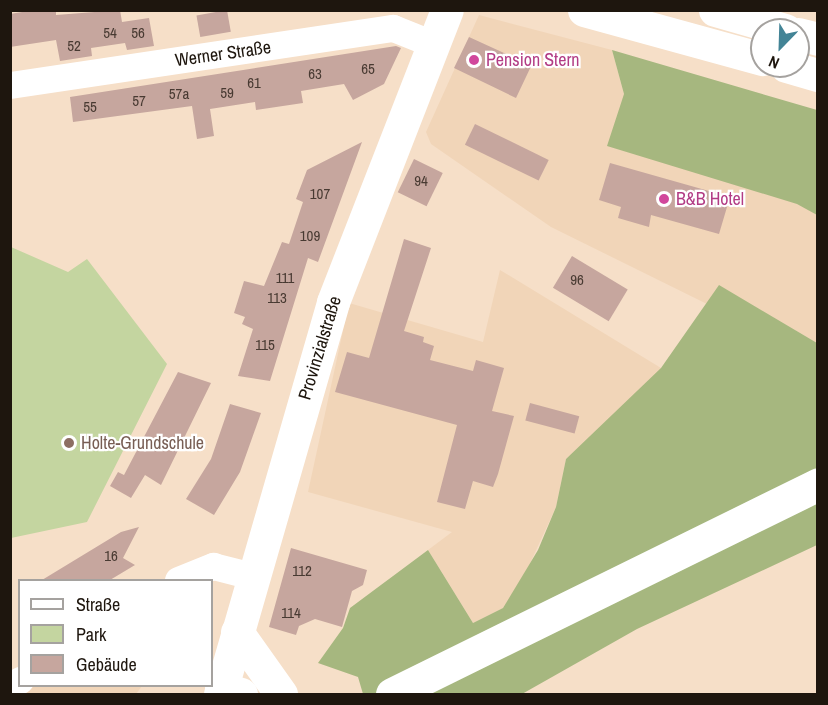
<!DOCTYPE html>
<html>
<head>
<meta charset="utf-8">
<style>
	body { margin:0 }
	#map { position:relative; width:828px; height:705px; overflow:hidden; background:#f6dfc8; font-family:"Archivo Narrow",sans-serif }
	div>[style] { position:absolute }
	.built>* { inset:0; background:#f1d5b8 }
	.green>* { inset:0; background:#c4d5a0 }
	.forest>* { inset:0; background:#a6b77f }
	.building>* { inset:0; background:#c6a69e; transform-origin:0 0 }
	.minor>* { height:27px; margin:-13.5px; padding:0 13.5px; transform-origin:13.5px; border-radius:13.5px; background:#fff }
	.major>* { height:33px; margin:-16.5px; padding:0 16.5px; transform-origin:16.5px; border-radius:16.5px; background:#fff }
	.highway>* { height:33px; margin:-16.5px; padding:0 16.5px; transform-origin:16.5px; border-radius:16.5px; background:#fff }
	.dots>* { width:16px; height:16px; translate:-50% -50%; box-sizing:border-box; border:3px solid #fff; border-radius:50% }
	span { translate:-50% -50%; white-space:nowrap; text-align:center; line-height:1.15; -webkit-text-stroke:4.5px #fff; paint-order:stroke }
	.number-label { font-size:15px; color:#483a32 }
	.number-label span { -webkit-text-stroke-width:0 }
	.street-label { font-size:18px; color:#1e160e }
	.hotel-label { font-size:18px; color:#b23c85 }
	.left { translate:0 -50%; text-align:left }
	.education-label { font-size:18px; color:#785e54 }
	.frame { position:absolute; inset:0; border:12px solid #1e160e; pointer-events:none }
	.legend { position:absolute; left:18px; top:579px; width:195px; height:108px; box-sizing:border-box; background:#fff; border:2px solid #a5a29f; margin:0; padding:8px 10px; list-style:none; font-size:18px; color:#1e160e }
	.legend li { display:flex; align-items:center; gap:12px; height:30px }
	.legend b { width:30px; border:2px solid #a5a29f }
	.north { position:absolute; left:750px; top:18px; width:60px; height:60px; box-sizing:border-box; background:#fff; border:2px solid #a5a29f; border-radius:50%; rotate:203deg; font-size:16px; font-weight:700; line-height:24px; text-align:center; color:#1e160e }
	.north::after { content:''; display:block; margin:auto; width:21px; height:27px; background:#438496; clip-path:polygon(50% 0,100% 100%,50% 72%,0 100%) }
</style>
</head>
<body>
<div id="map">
	<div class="built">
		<i style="clip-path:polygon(479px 15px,612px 50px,624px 94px,817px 215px,817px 343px,719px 286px,707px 304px,551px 227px,431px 144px,426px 132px)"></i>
		<i style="clip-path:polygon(500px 270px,661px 368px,685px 395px,591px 438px,566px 459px,556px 507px,521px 583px,503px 608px,473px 623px,428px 550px,452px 532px,308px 492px,349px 303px,483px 342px)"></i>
		<i style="clip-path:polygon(35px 686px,142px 686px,136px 694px,21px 694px)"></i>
	</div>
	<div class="green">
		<i style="clip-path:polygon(11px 247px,68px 272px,87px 259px,167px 364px,87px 522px,11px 538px)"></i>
	</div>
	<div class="forest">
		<i style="clip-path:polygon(612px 50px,817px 110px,817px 215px,797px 204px,607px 146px,624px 94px)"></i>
		<i style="clip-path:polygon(719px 285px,817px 343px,817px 545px,637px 629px,522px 694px,363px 694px,358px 677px,318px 663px,343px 628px,350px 608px,428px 550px,473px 623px,503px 608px,538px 550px,556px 507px,566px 459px,661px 368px)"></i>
	</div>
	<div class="building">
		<i style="clip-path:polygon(34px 10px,56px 10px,56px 15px,120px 10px,122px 22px,149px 18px,154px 46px,127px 50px,125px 43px,91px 48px,92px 56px,60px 61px,56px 40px,10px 47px,10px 14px)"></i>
		<i style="left:227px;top:10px;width:22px;height:31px;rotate:80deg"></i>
		<i style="clip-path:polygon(469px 37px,517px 59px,520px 53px,534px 60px,516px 98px,454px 68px)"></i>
		<i style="clip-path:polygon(396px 46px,401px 48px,384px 84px,353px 100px,344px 84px,301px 91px,303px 103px,256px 110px,255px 102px,210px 109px,214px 136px,197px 139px,192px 106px,73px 122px,70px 97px)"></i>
		<i style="left:475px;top:124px;width:82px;height:23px;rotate:26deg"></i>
		<i style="clip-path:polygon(362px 142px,318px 262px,308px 258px,270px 381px,238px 376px,253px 329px,242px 324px,245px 317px,234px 313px,244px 281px,264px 286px,282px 242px,289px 244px,303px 202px,296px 199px,307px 170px)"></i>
		<i style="left:414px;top:159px;width:32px;height:37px;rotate:26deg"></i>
		<i style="clip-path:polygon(610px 163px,730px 197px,719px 234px,651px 215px,649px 227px,618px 218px,621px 207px,599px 200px)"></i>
		<i style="clip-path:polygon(404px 239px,431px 248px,404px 331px,424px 337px,423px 342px,434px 346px,430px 360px,473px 371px,476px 360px,504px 368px,492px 411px,514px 416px,498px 474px,493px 487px,473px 481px,465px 509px,437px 502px,457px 425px,335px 392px,347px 352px,369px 358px)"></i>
		<i style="left:572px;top:256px;width:65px;height:37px;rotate:31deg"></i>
		<i style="clip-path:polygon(178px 372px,211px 383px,161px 485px,145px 475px,131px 498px,110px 486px,118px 472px,124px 475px)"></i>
		<i style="left:530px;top:403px;width:51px;height:18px;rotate:15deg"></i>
		<i style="clip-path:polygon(230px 404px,261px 413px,240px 472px,214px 515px,186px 499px,211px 459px)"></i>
		<i style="clip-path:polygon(139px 527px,123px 558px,135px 565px,110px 580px,42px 580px,121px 532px)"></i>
		<i style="clip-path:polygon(291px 548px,367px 570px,363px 585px,352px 591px,342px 627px,315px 619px,299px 626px,296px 635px,269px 627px)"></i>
	</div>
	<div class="minor">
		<i style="left:10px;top:85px;width:387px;rotate:-8.5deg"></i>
		<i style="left:393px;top:28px;width:43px;rotate:21.8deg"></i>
		<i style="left:178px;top:580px;width:38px;rotate:-22deg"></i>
		<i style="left:213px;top:566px;width:40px;rotate:14.4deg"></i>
		<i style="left:10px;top:686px;width:12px;rotate:-31deg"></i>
	</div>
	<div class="major">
		<i style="left:220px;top:694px;width:408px;rotate:-73.9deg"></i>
		<i style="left:333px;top:302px;width:313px;rotate:-68.7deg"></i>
	</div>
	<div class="highway">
		<i style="left:584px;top:10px;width:185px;rotate:15.4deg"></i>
		<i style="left:715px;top:10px;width:73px;rotate:15.9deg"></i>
		<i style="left:798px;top:34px;width:21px;rotate:14deg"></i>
		<i style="left:786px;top:66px;width:33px;rotate:16deg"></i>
		<i style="left:237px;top:632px;width:76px;rotate:54.6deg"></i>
		<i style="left:221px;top:688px;width:21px;rotate:17deg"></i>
		<i style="left:392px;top:694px;width:475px;rotate:-26.2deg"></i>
	</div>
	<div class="dots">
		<i style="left:474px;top:60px;background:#d1479c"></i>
		<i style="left:664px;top:199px;background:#d1479c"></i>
		<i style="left:69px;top:443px;background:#8d6e63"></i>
	</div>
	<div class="number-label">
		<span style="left:110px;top:33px">54</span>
		<span style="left:138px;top:33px">56</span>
		<span style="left:74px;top:46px">52</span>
		<span style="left:368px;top:69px">65</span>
		<span style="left:315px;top:74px">63</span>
		<span style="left:254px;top:83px">61</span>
		<span style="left:227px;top:93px">59</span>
		<span style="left:179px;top:94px">57a</span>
		<span style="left:139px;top:101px">57</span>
		<span style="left:90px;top:107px">55</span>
		<span style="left:421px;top:181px">94</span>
		<span style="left:320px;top:194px">107</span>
		<span style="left:310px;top:236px">109</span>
		<span style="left:285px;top:278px">111</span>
		<span style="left:577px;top:280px">96</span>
		<span style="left:277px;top:298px">113</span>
		<span style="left:265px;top:345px">115</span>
		<span style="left:111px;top:556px">16</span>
		<span style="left:302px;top:571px">112</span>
		<span style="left:291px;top:613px">114</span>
	</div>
	<div class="street-label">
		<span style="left:223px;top:54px;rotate:-8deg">Werner Straße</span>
		<span style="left:320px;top:348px;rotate:-73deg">Provinzialstraße</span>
	</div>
	<div class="hotel-label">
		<span class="left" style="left:486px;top:60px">Pension Stern</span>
		<span class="left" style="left:676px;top:199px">B&amp;B Hotel</span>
	</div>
	<div class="education-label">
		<span class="left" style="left:81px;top:443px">Holte-Grundschule</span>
	</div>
	<div class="frame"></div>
	<ul class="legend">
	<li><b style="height:8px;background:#fff"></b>Straße</li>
	<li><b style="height:16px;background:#c4d5a0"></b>Park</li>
	<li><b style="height:16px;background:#c6a69e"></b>Gebäude</li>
	</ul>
	<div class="north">N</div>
</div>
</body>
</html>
